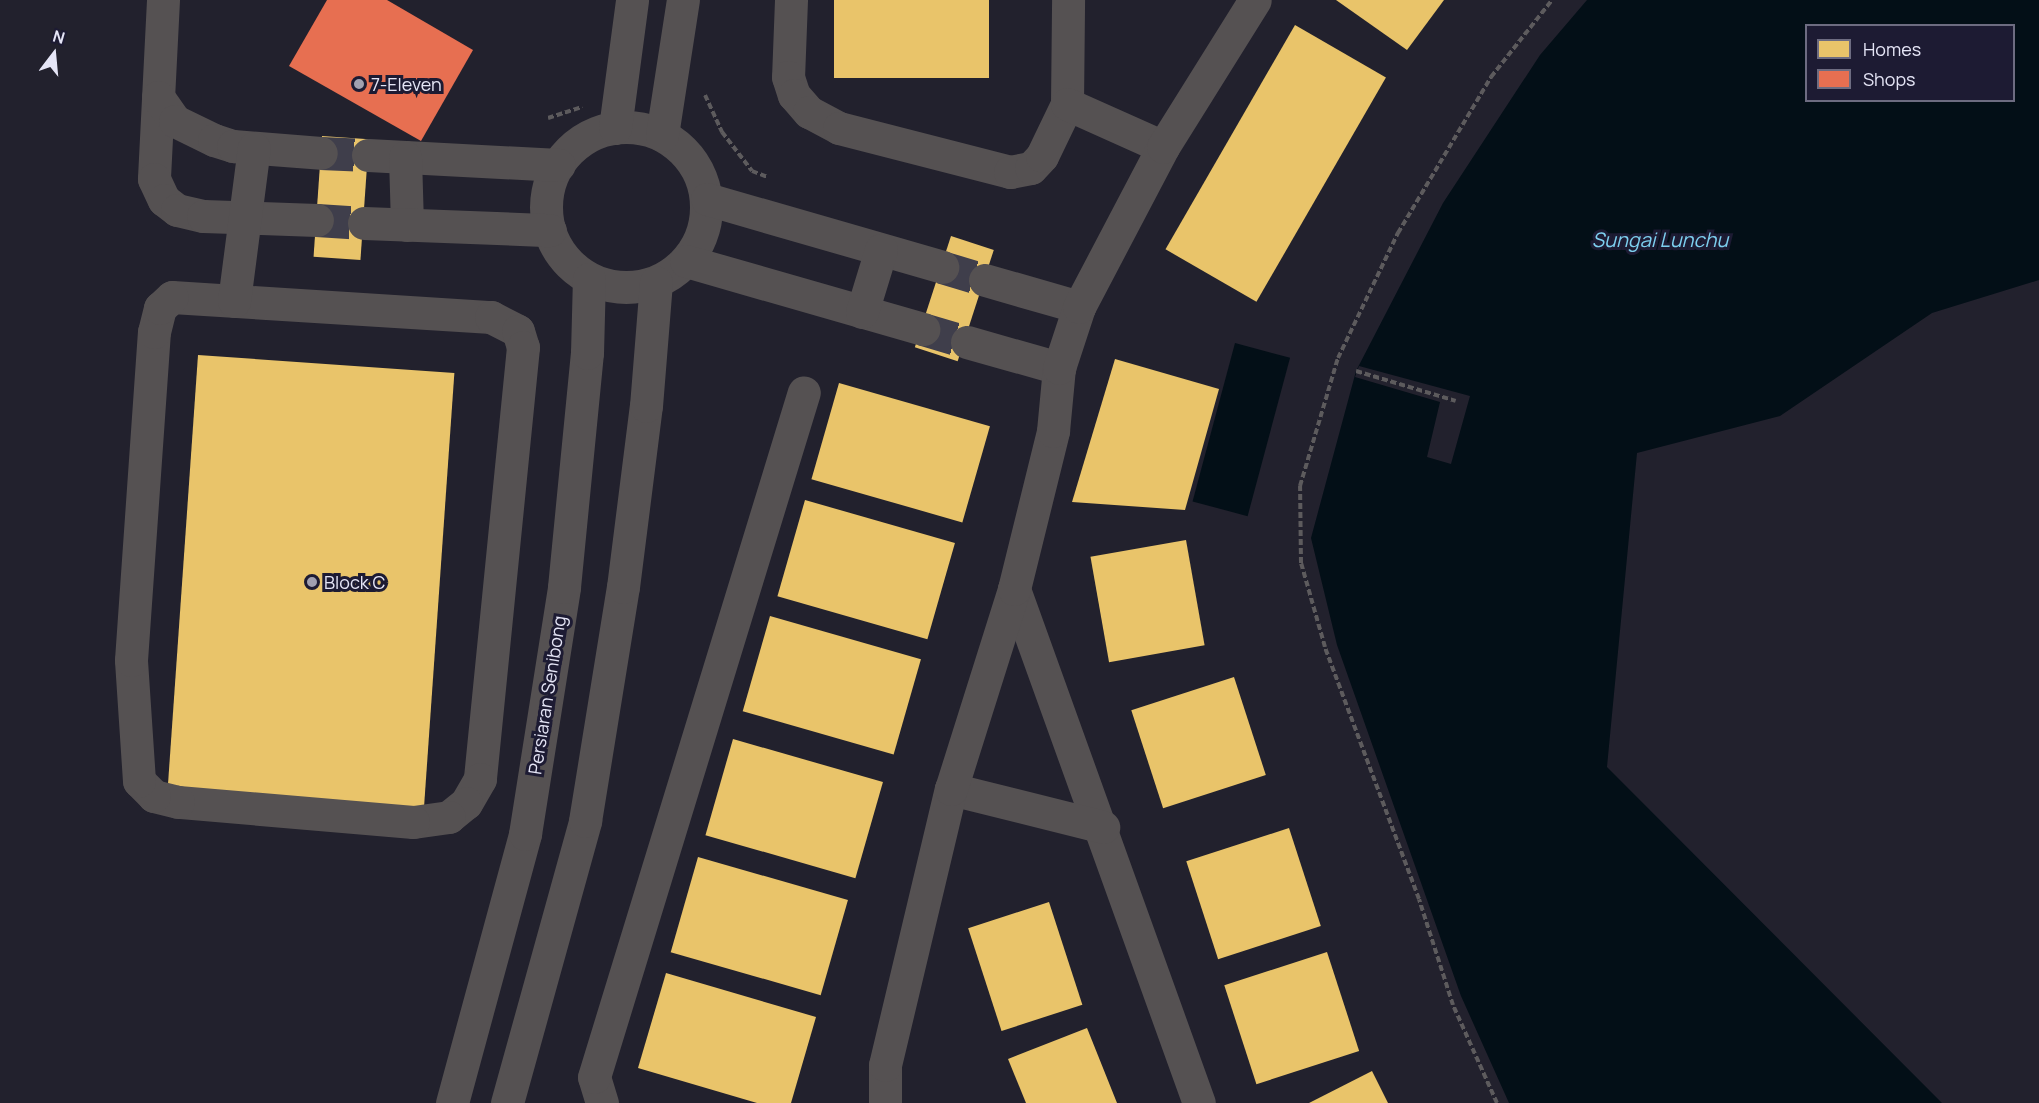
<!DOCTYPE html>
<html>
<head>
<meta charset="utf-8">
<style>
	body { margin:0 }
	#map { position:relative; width:2039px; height:1103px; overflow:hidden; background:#22212d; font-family:Manrope,sans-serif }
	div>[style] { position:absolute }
	.water>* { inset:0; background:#030f17; transform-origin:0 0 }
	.pier>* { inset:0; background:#22212d }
	.homes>* { inset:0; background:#e9c46a; transform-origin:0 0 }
	.shops>* { inset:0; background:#e76f51 }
	.street-tunnel>* { height:33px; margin-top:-16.5px; transform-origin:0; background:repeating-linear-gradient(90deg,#3f3e4b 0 33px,transparent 0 49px) }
	.path>* { height:4px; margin-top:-2px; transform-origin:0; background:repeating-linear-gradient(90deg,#5d5b5d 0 6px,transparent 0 9px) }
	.street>* { height:33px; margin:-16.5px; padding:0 16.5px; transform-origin:16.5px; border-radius:16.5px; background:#555152 }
	.street>.ring { margin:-16.5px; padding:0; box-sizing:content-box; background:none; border:33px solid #555152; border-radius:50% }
	.dots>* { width:16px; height:16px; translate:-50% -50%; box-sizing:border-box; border:3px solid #1d1b33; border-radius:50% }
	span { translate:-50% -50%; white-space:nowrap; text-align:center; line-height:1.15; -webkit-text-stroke:6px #1d1b33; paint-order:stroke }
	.poi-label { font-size:18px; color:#e5e5f6 }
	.left { translate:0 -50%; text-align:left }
	.street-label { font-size:18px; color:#e5e5f6 }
	.water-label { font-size:20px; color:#7dcfef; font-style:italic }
	.legend { position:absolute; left:1805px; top:24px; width:210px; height:78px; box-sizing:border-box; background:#1d1b33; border:2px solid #6d6c81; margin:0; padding:8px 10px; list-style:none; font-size:18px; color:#e5e5f6 }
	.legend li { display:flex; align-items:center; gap:12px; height:30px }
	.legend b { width:30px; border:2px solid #6d6c81 }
	.north { position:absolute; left:24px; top:24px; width:60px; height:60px; -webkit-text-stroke:4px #1d1b33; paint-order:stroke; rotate:16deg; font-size:16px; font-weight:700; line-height:24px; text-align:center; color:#e5e5f6 }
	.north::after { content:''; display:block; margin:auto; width:21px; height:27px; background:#e5e5f6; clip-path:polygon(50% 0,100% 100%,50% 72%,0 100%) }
</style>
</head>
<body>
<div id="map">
	<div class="water">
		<i style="clip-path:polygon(evenodd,1587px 0,2039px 0,2039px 280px,1932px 313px,1780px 416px,1637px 453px,1607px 767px,1942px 1103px,1509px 1103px,1461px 996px,1337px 645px,1311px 538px,1356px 371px,1443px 203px,1540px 55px,1587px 0,1806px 26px,2014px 26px,2014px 100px,1806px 100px,1806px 26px)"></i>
		<i style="left:1235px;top:343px;width:57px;height:164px;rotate:15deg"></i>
	</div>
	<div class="pier">
		<i style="clip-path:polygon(1359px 366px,1470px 396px,1451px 464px,1427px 457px,1440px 402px,1355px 377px)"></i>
	</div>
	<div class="homes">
		<i style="left:834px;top:0;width:155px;height:78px"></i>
		<i style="clip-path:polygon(1336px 0,1444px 0,1407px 50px)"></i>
		<i style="left:1295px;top:25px;width:105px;height:259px;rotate:30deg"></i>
		<i style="left:322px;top:136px;width:47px;height:121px;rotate:4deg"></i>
		<i style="left:951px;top:236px;width:45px;height:117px;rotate:18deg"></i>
		<i style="left:198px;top:355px;width:257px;height:438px;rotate:4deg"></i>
		<i style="clip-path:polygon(1115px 359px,1219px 389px,1185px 510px,1072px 502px)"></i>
		<i style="left:839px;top:383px;width:157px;height:100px;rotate:16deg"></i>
		<i style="left:805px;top:500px;width:156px;height:100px;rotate:16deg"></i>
		<i style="left:1186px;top:540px;width:107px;height:97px;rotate:80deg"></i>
		<i style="left:770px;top:616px;width:157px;height:99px;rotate:16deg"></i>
		<i style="left:1234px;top:677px;width:103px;height:108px;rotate:72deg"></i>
		<i style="left:733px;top:739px;width:156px;height:100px;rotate:16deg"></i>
		<i style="left:1289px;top:828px;width:103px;height:108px;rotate:72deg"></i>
		<i style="left:698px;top:857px;width:156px;height:99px;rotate:16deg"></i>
		<i style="left:1049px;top:902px;width:108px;height:85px;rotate:72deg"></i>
		<i style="left:1327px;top:952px;width:104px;height:108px;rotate:72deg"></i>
		<i style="clip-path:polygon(666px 973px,816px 1017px,791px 1103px,757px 1103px,638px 1068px)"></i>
		<i style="clip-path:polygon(1087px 1028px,1117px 1103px,1026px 1103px,1008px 1059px)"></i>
		<i style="clip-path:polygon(1372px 1071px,1388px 1103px,1309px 1103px)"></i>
	</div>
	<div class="shops">
		<i style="clip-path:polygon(327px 0,387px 0,473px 50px,421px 141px,289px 66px)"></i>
	</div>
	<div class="street-tunnel">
		<i style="left:321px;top:153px;width:47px;rotate:2.4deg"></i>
		<i style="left:317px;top:220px;width:47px;rotate:3.7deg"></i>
		<i style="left:942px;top:267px;width:45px;rotate:16.8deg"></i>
		<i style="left:923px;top:329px;width:46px;rotate:16.5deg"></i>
	</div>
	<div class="path">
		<i style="left:705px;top:95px;width:41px;rotate:65.3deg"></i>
		<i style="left:722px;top:132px;width:49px;rotate:52.4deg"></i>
		<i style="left:752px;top:171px;width:17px;rotate:21deg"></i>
		<i style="left:548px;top:118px;width:36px;rotate:-18deg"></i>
		<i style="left:1356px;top:371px;width:104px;rotate:16.7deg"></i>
		<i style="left:1497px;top:1103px;width:107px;rotate:-114.2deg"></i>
		<i style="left:1453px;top:1005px;width:111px;rotate:-107.8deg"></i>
		<i style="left:1419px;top:899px;width:269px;rotate:-110.5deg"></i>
		<i style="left:1325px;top:647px;width:87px;rotate:-105.9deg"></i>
		<i style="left:1301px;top:563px;width:77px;rotate:-90.7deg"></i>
		<i style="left:1300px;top:486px;width:134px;rotate:-73.5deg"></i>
		<i style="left:1338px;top:358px;width:139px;rotate:-64.4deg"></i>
		<i style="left:1398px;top:233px;width:182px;rotate:-59.2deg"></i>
		<i style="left:1491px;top:77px;width:98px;rotate:-51.6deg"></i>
	</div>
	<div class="street">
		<i style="left:163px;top:0;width:179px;rotate:92.9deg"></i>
		<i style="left:154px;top:179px;width:23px;rotate:65deg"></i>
		<i style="left:164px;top:200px;width:16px;rotate:38deg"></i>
		<i style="left:177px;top:210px;width:27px;rotate:13deg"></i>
		<i style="left:203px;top:216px;width:114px;rotate:2deg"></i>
		<i style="left:791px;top:0;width:77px;rotate:92.2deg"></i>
		<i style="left:788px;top:77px;width:19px;rotate:72deg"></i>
		<i style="left:794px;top:95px;width:23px;rotate:49deg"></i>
		<i style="left:809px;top:112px;width:34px;rotate:28deg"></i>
		<i style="left:839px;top:128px;width:177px;rotate:14.4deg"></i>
		<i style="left:1010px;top:172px;width:21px;rotate:-11deg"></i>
		<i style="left:1031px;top:168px;width:16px;rotate:-47deg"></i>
		<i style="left:1042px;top:156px;width:58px;rotate:-64.3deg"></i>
		<i style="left:1067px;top:104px;width:104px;rotate:-89.4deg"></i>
		<i style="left:158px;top:97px;width:29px;rotate:55deg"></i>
		<i style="left:175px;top:121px;width:43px;rotate:26deg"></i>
		<i style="left:214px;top:140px;width:20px;rotate:18deg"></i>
		<i style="left:233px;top:146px;width:88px;rotate:4.5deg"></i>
		<i style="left:1067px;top:104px;width:105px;rotate:24.1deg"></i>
		<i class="ring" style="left:546px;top:127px;width:127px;height:127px"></i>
		<i style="left:615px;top:128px;width:129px;rotate:-82.4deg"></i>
		<i style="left:662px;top:135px;width:137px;rotate:-81.2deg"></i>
		<i style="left:368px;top:155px;width:191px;rotate:3deg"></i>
		<i style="left:405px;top:157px;width:68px;rotate:88.3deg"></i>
		<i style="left:707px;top:199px;width:245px;rotate:16.1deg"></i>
		<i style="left:364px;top:223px;width:186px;rotate:2.2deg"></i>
		<i style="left:686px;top:261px;width:247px;rotate:16deg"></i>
		<i style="left:985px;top:280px;width:98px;rotate:16deg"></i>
		<i style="left:172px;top:297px;width:320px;rotate:3.6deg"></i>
		<i style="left:491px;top:317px;width:30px;rotate:27deg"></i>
		<i style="left:518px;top:331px;width:17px;rotate:73deg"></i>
		<i style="left:523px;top:347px;width:434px;rotate:95.7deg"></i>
		<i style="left:480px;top:779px;width:28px;rotate:120deg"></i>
		<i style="left:466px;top:803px;width:22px;rotate:141deg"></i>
		<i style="left:449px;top:817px;width:36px;rotate:172deg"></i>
		<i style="left:413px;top:822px;width:236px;rotate:-175.1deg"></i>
		<i style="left:178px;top:802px;width:25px;rotate:-166deg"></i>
		<i style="left:154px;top:796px;width:21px;rotate:-135deg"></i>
		<i style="left:139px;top:781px;width:121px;rotate:-93.8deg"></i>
		<i style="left:131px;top:660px;width:329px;rotate:-86deg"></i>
		<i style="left:154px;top:332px;width:25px;rotate:-76deg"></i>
		<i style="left:160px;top:308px;width:16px;rotate:-43deg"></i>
		<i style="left:234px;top:301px;width:154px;rotate:-82.6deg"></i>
		<i style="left:862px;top:312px;width:65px;rotate:-73deg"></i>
		<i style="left:967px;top:342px;width:96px;rotate:15.8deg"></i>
		<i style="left:1014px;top:589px;width:546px;rotate:70.21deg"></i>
		<i style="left:951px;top:789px;width:157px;rotate:14deg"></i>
		<i style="left:452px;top:1103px;width:279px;rotate:-74.8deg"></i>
		<i style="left:525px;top:834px;width:250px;rotate:-81deg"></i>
		<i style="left:564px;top:587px;width:235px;rotate:-84.4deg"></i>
		<i style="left:587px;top:353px;width:74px;rotate:-88.5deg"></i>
		<i style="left:507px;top:1103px;width:293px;rotate:-74.5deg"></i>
		<i style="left:585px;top:821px;width:237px;rotate:-80.8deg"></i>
		<i style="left:623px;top:587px;width:182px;rotate:-82.8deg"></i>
		<i style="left:646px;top:406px;width:124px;rotate:-85.4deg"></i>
		<i style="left:602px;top:1103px;width:27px;rotate:-107deg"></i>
		<i style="left:594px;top:1077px;width:716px;rotate:-72.96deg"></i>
		<i style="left:885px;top:1103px;width:38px;rotate:-90deg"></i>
		<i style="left:885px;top:1065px;width:284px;rotate:-76.6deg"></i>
		<i style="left:951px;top:789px;width:210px;rotate:-72.5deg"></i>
		<i style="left:1014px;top:589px;width:163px;rotate:-76.1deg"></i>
		<i style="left:1053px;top:431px;width:63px;rotate:-84.6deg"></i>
		<i style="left:1059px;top:368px;width:64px;rotate:-71.8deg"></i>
		<i style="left:1079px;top:307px;width:181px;rotate:-62.3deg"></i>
		<i style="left:1163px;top:147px;width:173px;rotate:-58deg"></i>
	</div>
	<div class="dots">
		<i style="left:359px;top:84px;background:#a1a0b0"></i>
		<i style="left:312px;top:582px;background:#a1a0b0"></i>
	</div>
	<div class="poi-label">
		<span class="left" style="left:371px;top:84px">7-Eleven</span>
		<span class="left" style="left:324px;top:582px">Block C</span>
	</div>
	<div class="street-label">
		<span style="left:547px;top:695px;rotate:-81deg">Persiaran Senibong</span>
	</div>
	<div class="water-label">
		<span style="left:1660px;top:239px">Sungai Lunchu</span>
	</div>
	<ul class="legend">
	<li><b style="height:16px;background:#e9c46a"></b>Homes</li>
	<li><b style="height:16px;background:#e76f51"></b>Shops</li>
	</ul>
	<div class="north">N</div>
</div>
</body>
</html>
